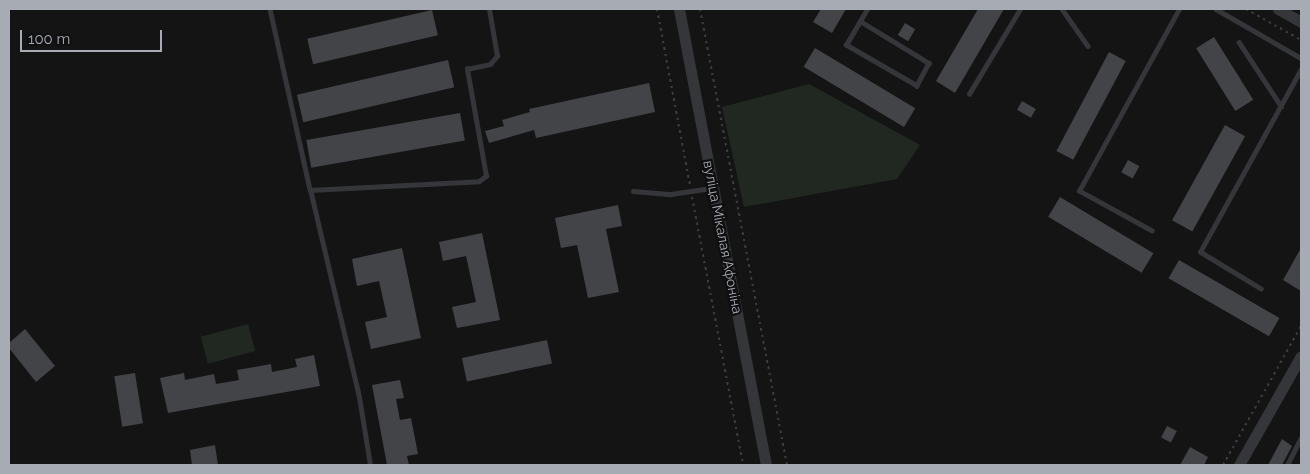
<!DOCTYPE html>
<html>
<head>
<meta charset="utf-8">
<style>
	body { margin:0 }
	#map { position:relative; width:1310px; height:474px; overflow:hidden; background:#141415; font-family:Raleway,sans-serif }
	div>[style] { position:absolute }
	.green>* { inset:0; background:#212821; transform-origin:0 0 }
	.building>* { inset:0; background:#434448; transform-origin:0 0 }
	.path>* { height:2px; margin-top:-1px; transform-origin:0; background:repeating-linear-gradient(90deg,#3c3d41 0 2.5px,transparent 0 6.5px) }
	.service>* { height:4.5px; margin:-2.25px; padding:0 2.25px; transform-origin:2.25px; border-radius:2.25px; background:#35363a }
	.tertiary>* { height:11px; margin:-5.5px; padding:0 5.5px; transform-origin:5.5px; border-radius:5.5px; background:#35363a }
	span { translate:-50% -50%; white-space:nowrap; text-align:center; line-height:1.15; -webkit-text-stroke:4.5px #0f0f10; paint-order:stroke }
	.street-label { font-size:14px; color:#a7abb4 }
	.frame { position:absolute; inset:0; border:10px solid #a7abb4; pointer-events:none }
	.scale { position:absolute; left:20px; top:30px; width:142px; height:22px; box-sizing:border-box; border:2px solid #a7abb4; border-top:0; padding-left:6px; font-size:15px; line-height:18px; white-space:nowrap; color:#a7abb4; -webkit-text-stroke:4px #0f0f10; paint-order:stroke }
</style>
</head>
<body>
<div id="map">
	<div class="green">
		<i style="clip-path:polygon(809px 84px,920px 145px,897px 179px,744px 207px,722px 107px)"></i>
		<i style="left:248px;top:324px;width:28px;height:49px;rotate:75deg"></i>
	</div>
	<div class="building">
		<i style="clip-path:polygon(821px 9px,846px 9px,832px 33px,813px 22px)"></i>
		<i style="clip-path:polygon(978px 9px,1004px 9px,955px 93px,936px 81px)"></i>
		<i style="left:432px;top:10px;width:26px;height:128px;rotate:77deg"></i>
		<i style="left:905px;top:23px;width:12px;height:14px;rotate:31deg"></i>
		<i style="left:1214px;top:37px;width:74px;height:21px;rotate:58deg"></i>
		<i style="left:815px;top:48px;width:117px;height:22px;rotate:31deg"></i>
		<i style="left:1109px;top:52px;width:19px;height:112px;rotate:28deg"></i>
		<i style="left:448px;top:60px;width:28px;height:155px;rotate:77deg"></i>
		<i style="clip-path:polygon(649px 83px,655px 112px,536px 138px,534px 130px,489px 143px,485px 131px,504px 126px,502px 120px,530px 112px,529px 109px)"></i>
		<i style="left:1022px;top:101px;width:16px;height:10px;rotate:30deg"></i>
		<i style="left:460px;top:113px;width:28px;height:156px;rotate:80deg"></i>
		<i style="left:1225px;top:125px;width:23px;height:109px;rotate:29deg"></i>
		<i style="left:1128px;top:160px;width:13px;height:14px;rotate:29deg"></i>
		<i style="left:1060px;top:197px;width:109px;height:23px;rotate:31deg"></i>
		<i style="clip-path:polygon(618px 205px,622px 226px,606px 229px,619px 292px,588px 298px,577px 245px,561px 248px,555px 218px)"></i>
		<i style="clip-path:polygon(482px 233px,500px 320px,457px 328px,452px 307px,476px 302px,466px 256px,443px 261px,439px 242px)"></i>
		<i style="clip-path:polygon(402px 248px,421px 338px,371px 349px,365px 322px,387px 317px,379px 281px,357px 286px,352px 259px)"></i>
		<i style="clip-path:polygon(1301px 248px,1301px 291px,1283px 280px)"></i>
		<i style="left:1179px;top:260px;width:116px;height:21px;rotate:30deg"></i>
		<i style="clip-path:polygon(25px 329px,55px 366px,36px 382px,9px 348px,9px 343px)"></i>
		<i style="left:547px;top:340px;width:24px;height:87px;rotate:78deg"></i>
		<i style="clip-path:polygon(314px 355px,320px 386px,168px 413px,160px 378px,184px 373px,185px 380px,214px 374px,216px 384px,239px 380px,237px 370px,271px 364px,272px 372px,297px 367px,295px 359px)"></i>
		<i style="left:135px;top:373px;width:51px;height:21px;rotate:81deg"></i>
		<i style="clip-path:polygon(400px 380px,404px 398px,396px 399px,400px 420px,411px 418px,418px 454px,407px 456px,409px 465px,387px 465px,372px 385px)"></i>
		<i style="left:1167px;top:426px;width:11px;height:13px;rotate:27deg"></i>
		<i style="clip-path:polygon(1282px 439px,1292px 446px,1282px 465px,1268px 465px)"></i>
		<i style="clip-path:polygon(215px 445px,218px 465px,192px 465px,190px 450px)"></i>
		<i style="clip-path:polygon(1190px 447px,1208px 457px,1204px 465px,1180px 465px)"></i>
	</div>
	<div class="path">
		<i style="left:657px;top:9px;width:179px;rotate:79.4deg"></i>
		<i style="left:700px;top:9px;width:464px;rotate:79.2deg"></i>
		<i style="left:1246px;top:9px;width:63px;rotate:29.4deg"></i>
		<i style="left:692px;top:197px;width:273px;rotate:79.2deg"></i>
		<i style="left:1223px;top:465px;width:159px;rotate:-60.7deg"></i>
	</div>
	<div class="service">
		<i style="left:270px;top:9px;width:185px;rotate:77.5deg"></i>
		<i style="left:1062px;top:9px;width:45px;rotate:54.9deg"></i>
		<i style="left:1216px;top:9px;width:98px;rotate:30deg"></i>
		<i style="left:860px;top:21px;width:81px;rotate:31.3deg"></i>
		<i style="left:929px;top:63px;width:26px;rotate:118deg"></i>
		<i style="left:917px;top:86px;width:82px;rotate:-150deg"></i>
		<i style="left:846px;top:45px;width:42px;rotate:-59.7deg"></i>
		<i style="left:1239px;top:42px;width:77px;rotate:56.7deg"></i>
		<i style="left:969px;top:94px;width:99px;rotate:-59deg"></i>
		<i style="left:633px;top:191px;width:38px;rotate:5deg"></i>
		<i style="left:671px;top:194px;width:40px;rotate:-8.5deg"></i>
		<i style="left:1152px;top:231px;width:83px;rotate:-151.3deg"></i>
		<i style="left:1079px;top:191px;width:208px;rotate:-61.2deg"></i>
		<i style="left:1261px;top:289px;width:71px;rotate:-148.8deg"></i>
		<i style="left:1200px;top:252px;width:209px;rotate:-61.1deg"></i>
		<i style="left:370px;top:465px;width:69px;rotate:-99.2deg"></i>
		<i style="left:359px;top:397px;width:213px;rotate:-103.3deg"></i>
		<i style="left:310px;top:190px;width:169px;rotate:-3deg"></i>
		<i style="left:479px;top:181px;width:9px;rotate:-36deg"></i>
		<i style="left:486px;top:176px;width:109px;rotate:-100.1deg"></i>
		<i style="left:467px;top:69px;width:24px;rotate:-12deg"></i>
		<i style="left:490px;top:64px;width:11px;rotate:-49deg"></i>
		<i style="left:497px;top:56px;width:48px;rotate:-99.7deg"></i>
		<i style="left:1287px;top:465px;width:30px;rotate:-63deg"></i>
	</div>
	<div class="tertiary">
		<i style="left:679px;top:9px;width:464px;rotate:79.2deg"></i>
		<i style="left:1278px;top:9px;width:26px;rotate:29deg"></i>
		<i style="left:1239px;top:465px;width:125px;rotate:-60.4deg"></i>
	</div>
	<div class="street-label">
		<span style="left:723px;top:237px;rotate:79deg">вуліца Мікалая Афоніна</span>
	</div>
	<div class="frame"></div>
	<div class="scale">100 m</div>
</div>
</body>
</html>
